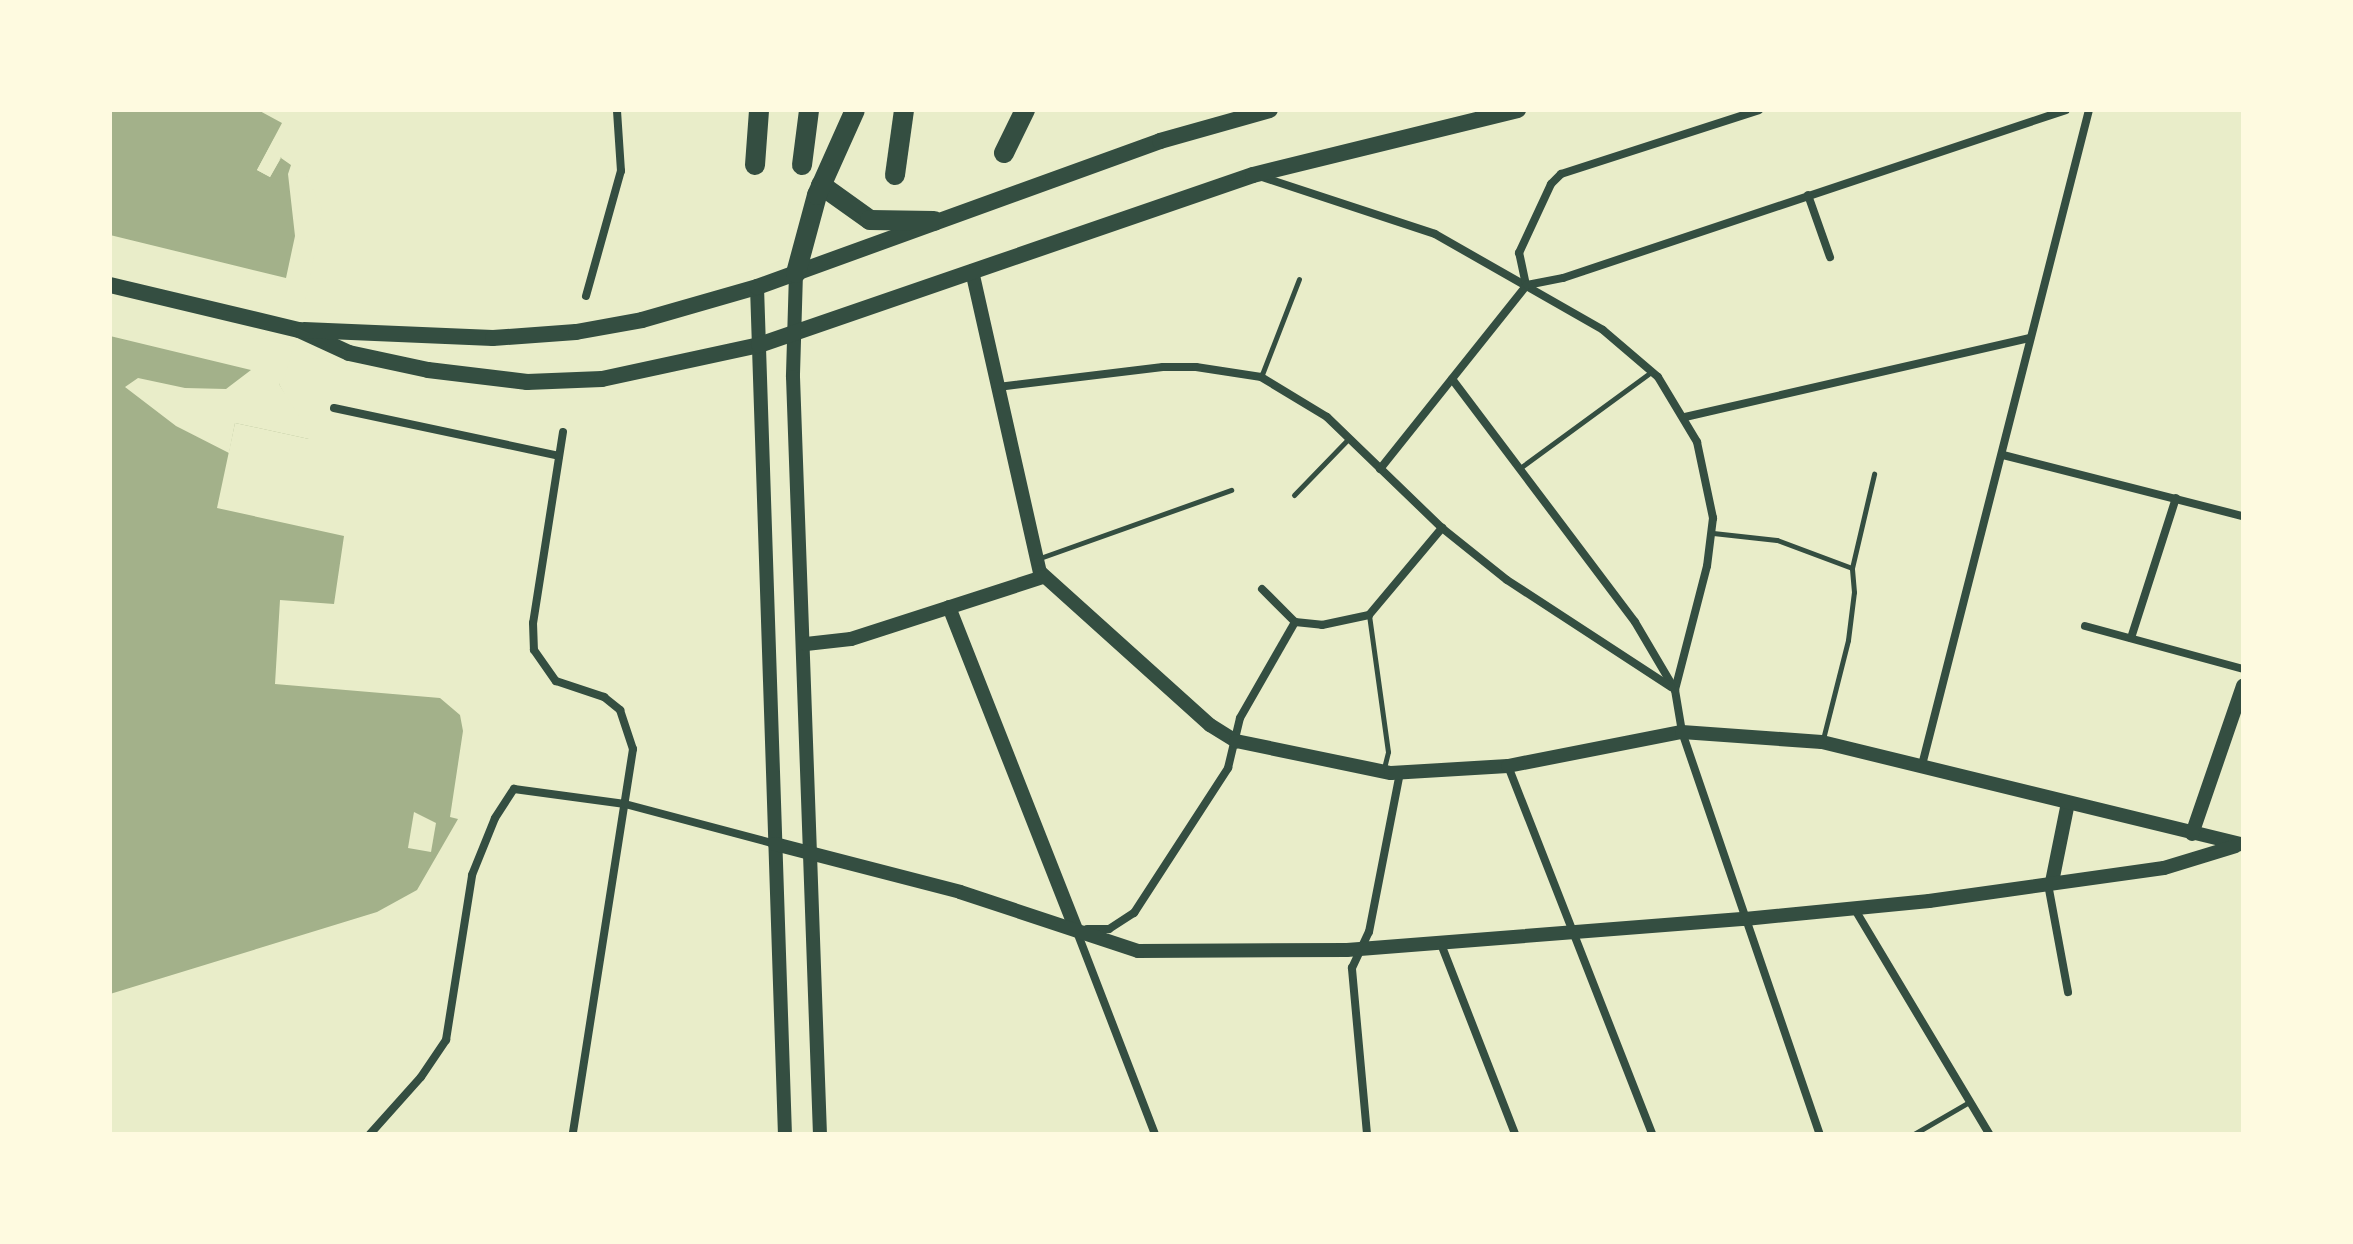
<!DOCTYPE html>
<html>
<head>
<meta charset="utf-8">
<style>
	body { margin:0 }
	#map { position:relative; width:2353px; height:1244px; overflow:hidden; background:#e9edc9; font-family:"Asap Condensed",sans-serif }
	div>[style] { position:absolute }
	.water>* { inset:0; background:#a3b18a }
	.pier>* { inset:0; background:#e9edc9 }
	.service>* { height:5px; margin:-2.5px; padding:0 2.5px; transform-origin:2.5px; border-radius:2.5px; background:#344e41 }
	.minor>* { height:8px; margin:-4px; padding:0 4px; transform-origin:4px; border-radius:4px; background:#344e41 }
	.tertiary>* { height:14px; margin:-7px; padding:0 7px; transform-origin:7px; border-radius:7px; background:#344e41 }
	.secondary>* { height:14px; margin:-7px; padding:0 7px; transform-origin:7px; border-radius:7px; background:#344e41 }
	.primary>* { height:16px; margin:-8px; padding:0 8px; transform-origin:8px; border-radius:8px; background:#344e41 }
	.motorway>* { height:20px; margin:-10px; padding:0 10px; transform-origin:10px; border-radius:10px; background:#344e41 }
	span { translate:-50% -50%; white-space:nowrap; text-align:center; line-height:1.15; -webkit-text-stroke:8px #fefae0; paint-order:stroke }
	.frame { position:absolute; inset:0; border:112px solid #fefae0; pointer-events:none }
</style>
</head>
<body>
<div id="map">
	<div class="water">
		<i style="clip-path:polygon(110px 110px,258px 110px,282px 123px,257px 170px,270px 177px,281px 157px,296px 168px,305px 284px,279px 384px,309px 439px,235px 423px,217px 508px,344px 536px,334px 604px,280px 600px,275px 684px,440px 698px,460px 715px,463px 731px,450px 817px,458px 819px,417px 890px,377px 912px,110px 994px)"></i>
	</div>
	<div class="pier">
		<i style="clip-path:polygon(275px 137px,262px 168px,269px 172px,284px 154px,304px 170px,322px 209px,309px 285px,285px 377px,279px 384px,310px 434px,309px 439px,235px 423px,229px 453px,176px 426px,125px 387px,138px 378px,185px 388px,226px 389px,251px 370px,110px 336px,110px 235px,286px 278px,295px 236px,288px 174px,291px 165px,281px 158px,270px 177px,257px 170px)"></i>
		<i style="clip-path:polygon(414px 812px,436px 823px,431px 852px,408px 848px)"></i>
	</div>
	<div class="service">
		<i style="left:1261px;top:377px;width:105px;rotate:-68.8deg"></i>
		<i style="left:1520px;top:468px;width:162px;rotate:-36.2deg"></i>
		<i style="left:1294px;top:495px;width:78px;rotate:-46deg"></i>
		<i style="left:1713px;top:533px;width:64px;rotate:6.2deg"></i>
		<i style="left:1777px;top:540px;width:80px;rotate:20.5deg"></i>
		<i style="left:1040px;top:558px;width:203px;rotate:-19.6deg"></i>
		<i style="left:1369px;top:615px;width:138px;rotate:82.1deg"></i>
		<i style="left:1388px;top:752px;width:16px;rotate:104deg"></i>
		<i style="left:1823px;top:739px;width:102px;rotate:-75.8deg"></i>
		<i style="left:1848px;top:640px;width:48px;rotate:-82.9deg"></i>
		<i style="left:1854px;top:592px;width:24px;rotate:-95deg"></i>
		<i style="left:1852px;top:568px;width:97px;rotate:-76.8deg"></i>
		<i style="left:1914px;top:1134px;width:64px;rotate:-30.2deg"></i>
	</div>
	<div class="minor">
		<i style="left:1262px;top:177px;width:182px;rotate:18.2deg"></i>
		<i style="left:1435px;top:234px;width:193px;rotate:29.7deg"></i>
		<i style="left:1603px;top:330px;width:72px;rotate:40.5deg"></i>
		<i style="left:1658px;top:377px;width:76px;rotate:59deg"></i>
		<i style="left:1697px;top:442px;width:78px;rotate:78.1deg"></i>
		<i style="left:1713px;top:518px;width:48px;rotate:97.1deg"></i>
		<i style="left:1707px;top:566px;width:128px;rotate:104.5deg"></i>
		<i style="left:1808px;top:195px;width:66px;rotate:70.5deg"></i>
		<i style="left:1526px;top:285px;width:33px;rotate:-102deg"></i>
		<i style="left:1519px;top:253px;width:76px;rotate:-65.1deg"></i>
		<i style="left:1551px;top:184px;width:14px;rotate:-45deg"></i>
		<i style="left:1561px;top:174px;width:208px;rotate:-17.9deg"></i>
		<i style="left:586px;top:296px;width:130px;rotate:-74.4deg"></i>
		<i style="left:621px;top:171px;width:61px;rotate:-93.8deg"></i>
		<i style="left:1452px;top:379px;width:304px;rotate:53deg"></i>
		<i style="left:1635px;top:622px;width:79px;rotate:59.5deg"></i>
		<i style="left:1675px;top:690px;width:43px;rotate:80.5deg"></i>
		<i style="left:1682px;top:732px;width:425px;rotate:71.1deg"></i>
		<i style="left:998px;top:387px;width:166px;rotate:-6.9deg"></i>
		<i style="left:1163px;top:367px;width:33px"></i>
		<i style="left:1196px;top:367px;width:66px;rotate:8.7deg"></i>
		<i style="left:1261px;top:377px;width:77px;rotate:31.2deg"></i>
		<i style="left:1327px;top:417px;width:160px;rotate:44deg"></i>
		<i style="left:1442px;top:528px;width:83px;rotate:38.7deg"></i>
		<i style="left:1507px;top:580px;width:196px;rotate:33.1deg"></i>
		<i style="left:334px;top:408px;width:230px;rotate:12deg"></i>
		<i style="left:1685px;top:417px;width:354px;rotate:-12.9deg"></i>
		<i style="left:563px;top:432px;width:193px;rotate:98.9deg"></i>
		<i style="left:533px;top:623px;width:27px;rotate:88deg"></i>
		<i style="left:534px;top:650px;width:38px;rotate:55deg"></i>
		<i style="left:556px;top:681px;width:51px;rotate:18.4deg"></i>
		<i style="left:604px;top:697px;width:21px;rotate:39deg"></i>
		<i style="left:620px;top:710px;width:41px;rotate:71.6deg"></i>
		<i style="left:633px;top:749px;width:390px;rotate:98.9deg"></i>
		<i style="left:2003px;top:455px;width:248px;rotate:14.3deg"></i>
		<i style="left:1380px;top:469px;width:236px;rotate:-51.4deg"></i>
		<i style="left:1527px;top:285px;width:37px;rotate:-11deg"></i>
		<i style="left:1563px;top:278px;width:530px;rotate:-18.47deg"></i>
		<i style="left:1262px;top:589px;width:47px;rotate:45deg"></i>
		<i style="left:1295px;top:622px;width:27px;rotate:6deg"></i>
		<i style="left:1322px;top:625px;width:48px;rotate:-12deg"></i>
		<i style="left:1369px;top:615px;width:114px;rotate:-50deg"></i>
		<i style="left:2085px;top:626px;width:164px;rotate:15.2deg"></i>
		<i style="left:2131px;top:638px;width:147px;rotate:-72.2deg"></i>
		<i style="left:1922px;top:765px;width:676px;rotate:-75.7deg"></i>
		<i style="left:1508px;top:766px;width:395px;rotate:68.6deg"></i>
		<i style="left:2048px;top:884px;width:110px;rotate:79.5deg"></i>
		<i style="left:1854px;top:908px;width:263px;rotate:59.1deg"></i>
		<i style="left:1087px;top:929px;width:22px"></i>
		<i style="left:1109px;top:929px;width:30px;rotate:-33deg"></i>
		<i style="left:1134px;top:913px;width:173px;rotate:-57deg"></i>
		<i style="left:1228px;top:768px;width:51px;rotate:-76.5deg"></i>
		<i style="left:1240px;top:718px;width:111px;rotate:-60.2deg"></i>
		<i style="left:1077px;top:932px;width:217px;rotate:68.9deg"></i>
		<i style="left:1441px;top:944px;width:204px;rotate:68.7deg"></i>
		<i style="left:370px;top:1134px;width:76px;rotate:-48.2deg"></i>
		<i style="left:421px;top:1077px;width:45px;rotate:-56deg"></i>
		<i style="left:446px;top:1040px;width:167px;rotate:-81deg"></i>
		<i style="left:472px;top:875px;width:61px;rotate:-68deg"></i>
		<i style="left:495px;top:818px;width:35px;rotate:-57deg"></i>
		<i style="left:514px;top:789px;width:112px;rotate:7.7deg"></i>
		<i style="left:625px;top:804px;width:155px;rotate:14.9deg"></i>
		<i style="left:1367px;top:1134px;width:167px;rotate:-95.2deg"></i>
		<i style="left:1352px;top:968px;width:40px;rotate:-65deg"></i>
		<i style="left:1369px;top:932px;width:162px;rotate:-79deg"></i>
	</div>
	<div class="tertiary">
		<i style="left:2052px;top:882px;width:81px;rotate:-78.6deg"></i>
	</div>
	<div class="secondary">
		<i style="left:972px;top:271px;width:309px;rotate:77.3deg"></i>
		<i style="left:1040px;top:572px;width:229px;rotate:42deg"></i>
		<i style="left:1210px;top:725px;width:31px;rotate:32deg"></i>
		<i style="left:1236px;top:741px;width:158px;rotate:11.7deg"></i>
		<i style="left:1391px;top:773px;width:117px;rotate:-3.4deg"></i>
		<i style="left:1508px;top:766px;width:177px;rotate:-11.1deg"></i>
		<i style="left:1682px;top:732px;width:140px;rotate:4.1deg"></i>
		<i style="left:1822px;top:742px;width:433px;rotate:13.7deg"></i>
		<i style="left:796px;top:273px;width:104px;rotate:91.7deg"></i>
		<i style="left:793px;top:377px;width:757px;rotate:87.96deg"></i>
		<i style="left:757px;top:287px;width:847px;rotate:88.11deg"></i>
		<i style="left:949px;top:607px;width:347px;rotate:68.5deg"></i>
		<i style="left:806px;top:644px;width:45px;rotate:-6.3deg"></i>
		<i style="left:851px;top:639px;width:202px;rotate:-17.9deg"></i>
		<i style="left:2192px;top:834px;width:157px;rotate:-71deg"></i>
		<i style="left:775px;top:844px;width:191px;rotate:14.5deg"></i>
		<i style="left:960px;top:892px;width:188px;rotate:18.3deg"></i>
		<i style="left:1138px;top:951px;width:209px;rotate:-0.3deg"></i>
		<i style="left:1347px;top:950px;width:399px;rotate:-4.5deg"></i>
		<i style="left:1745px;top:919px;width:185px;rotate:-5.6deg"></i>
		<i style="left:1929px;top:901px;width:237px;rotate:-8deg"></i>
		<i style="left:2164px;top:868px;width:75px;rotate:-17deg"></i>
	</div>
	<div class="primary">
		<i style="left:110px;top:285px;width:194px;rotate:13.4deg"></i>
		<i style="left:299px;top:330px;width:55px;rotate:24.7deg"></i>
		<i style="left:349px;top:353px;width:81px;rotate:12.1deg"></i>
		<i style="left:428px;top:370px;width:100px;rotate:6.9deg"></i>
		<i style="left:527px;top:382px;width:75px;rotate:-2.3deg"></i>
		<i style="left:602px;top:379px;width:161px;rotate:-12.2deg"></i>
		<i style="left:759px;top:345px;width:522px;rotate:-18.99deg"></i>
		<i style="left:1253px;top:175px;width:273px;rotate:-13.8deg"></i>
		<i style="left:304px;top:330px;width:189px;rotate:2.4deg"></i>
		<i style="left:493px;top:338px;width:83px;rotate:-4.1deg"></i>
		<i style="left:576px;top:332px;width:67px;rotate:-10.3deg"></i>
		<i style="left:642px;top:320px;width:120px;rotate:-16deg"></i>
		<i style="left:757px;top:287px;width:429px;rotate:-19.9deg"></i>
		<i style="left:1160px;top:141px;width:114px;rotate:-15.7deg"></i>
	</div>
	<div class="motorway">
		<i style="left:1004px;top:153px;width:48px;rotate:-64deg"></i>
		<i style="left:755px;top:165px;width:55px;rotate:-85.8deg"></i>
		<i style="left:802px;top:165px;width:55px;rotate:-82.7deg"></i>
		<i style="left:895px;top:175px;width:66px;rotate:-82.1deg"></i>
		<i style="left:821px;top:185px;width:60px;rotate:35.5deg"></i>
		<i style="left:870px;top:220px;width:64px;rotate:0.9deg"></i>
		<i style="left:796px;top:273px;width:81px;rotate:-74.9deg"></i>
		<i style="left:817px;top:195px;width:93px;rotate:-65.9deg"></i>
	</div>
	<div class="frame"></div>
</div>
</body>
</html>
